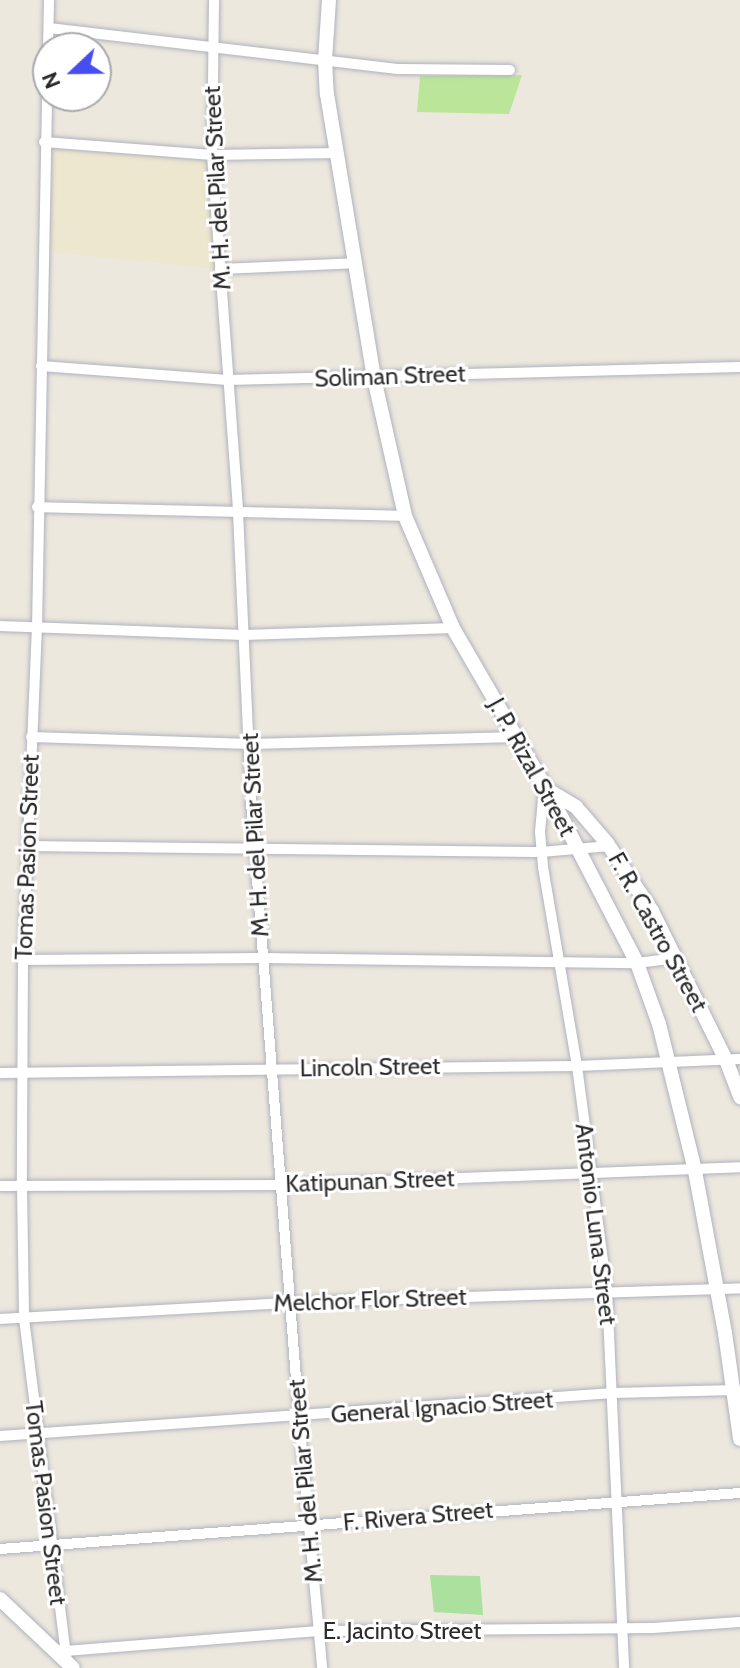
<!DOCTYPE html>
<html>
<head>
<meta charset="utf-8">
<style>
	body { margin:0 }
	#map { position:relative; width:740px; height:1668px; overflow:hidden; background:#ece8de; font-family:Cabin,sans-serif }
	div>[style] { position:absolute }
	.education>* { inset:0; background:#ede7cf }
	.green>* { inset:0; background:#abe09e }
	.pitch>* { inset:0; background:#bbe69a }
	.roads { filter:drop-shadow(0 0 2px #b1b2be) drop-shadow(0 0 2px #b1b2be) }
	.street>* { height:10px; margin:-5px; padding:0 5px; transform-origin:5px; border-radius:5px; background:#fff }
	.secondary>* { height:14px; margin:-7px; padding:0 7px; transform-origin:7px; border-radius:7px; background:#fff }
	span { translate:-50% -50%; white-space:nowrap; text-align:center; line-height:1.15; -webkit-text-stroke:6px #fff; paint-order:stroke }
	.street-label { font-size:24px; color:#2b2b2b }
	.north { position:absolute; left:32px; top:32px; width:80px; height:80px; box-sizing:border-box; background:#fff; border:2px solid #aaa; border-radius:50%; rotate:248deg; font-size:22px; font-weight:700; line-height:32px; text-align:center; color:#2b2b2b }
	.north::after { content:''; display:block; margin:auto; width:28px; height:36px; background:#474ef1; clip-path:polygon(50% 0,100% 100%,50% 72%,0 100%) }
</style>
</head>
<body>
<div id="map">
	<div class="education">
		<i style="clip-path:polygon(47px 148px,207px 158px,214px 269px,51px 252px)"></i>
	</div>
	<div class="green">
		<i style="clip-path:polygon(430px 1575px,480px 1576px,483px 1615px,434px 1612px)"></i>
	</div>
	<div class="pitch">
		<i style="clip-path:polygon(522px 75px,509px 114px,417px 112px,420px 76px)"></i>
	</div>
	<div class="roads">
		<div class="street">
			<i style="left:214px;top:0;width:155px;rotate:90.7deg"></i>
			<i style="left:212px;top:155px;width:358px;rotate:85.8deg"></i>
			<i style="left:238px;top:512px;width:290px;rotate:87.4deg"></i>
			<i style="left:251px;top:802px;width:618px;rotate:85.54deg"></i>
			<i style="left:299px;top:1418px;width:251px;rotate:84.7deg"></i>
			<i style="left:49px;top:28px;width:353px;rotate:6.7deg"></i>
			<i style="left:400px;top:69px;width:110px;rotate:0.5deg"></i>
			<i style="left:48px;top:48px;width:48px;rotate:-88.8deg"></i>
			<i style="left:48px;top:50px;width:576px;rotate:91.09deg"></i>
			<i style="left:37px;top:626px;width:334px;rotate:92.4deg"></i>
			<i style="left:23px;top:960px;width:226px;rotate:90.3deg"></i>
			<i style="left:22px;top:1186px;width:132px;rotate:89.1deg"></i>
			<i style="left:24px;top:1318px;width:349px;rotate:82.9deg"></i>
			<i style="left:44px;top:142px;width:169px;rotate:4.4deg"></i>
			<i style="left:212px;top:155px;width:124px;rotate:-0.9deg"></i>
			<i style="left:220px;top:269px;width:135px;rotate:-2.5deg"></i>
			<i style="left:41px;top:366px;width:187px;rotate:4.3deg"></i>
			<i style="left:227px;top:380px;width:513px;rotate:-1.45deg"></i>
			<i style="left:37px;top:507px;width:368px;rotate:1.4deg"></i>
			<i style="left:0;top:626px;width:244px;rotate:2.1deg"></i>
			<i style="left:244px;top:635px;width:209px;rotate:-1.9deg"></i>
			<i style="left:31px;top:737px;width:220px;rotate:1.8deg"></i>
			<i style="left:251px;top:744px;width:267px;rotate:-1.5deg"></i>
			<i style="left:544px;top:788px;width:44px;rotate:95.2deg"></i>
			<i style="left:540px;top:832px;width:35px;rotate:85deg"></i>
			<i style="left:543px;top:867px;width:202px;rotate:80.3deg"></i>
			<i style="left:577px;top:1066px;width:227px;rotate:82.4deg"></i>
			<i style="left:607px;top:1291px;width:377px;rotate:87.4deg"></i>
			<i style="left:27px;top:846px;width:514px;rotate:0.67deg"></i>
			<i style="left:541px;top:852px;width:69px;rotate:-5deg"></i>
			<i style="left:23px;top:960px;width:239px;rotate:-0.5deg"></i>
			<i style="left:262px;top:958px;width:375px;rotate:0.8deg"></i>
			<i style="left:637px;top:963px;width:40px;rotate:-7.1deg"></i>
			<i style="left:0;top:1073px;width:577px;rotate:-0.7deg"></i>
			<i style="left:577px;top:1066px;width:163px;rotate:-2.5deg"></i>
			<i style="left:0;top:1186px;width:280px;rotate:-0.2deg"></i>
			<i style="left:280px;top:1185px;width:460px;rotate:-2.2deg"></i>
			<i style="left:0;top:1319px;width:304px;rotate:-3.2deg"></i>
			<i style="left:304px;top:1302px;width:436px;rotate:-1.8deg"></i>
			<i style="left:0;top:1436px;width:615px;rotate:-4.01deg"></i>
			<i style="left:613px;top:1393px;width:123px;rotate:-1.4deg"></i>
			<i style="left:0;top:1549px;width:742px;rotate:-4.33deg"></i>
			<i style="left:65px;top:1651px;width:254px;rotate:-4.5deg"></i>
			<i style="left:318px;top:1631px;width:335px;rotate:-0.5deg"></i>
			<i style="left:653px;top:1628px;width:87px;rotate:-3.9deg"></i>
		</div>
		<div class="secondary">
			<i style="left:329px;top:0;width:60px;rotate:93.8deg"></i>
			<i style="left:325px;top:60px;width:34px;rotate:87deg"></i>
			<i style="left:327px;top:94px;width:288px;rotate:80.6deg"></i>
			<i style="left:374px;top:378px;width:141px;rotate:77.3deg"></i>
			<i style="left:405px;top:516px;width:122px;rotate:66.8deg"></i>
			<i style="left:453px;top:628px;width:195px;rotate:59.9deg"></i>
			<i style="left:551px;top:797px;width:187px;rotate:62.6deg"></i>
			<i style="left:637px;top:963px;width:65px;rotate:70.2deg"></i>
			<i style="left:659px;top:1024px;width:151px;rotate:76.2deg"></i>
			<i style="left:695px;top:1171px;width:165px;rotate:79.5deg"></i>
			<i style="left:725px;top:1333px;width:107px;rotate:81.9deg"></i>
			<i style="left:548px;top:790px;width:33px;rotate:31deg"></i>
			<i style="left:576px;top:807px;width:48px;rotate:49.3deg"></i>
			<i style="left:607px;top:843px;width:82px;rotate:56.5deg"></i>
			<i style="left:652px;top:911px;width:166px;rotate:63.6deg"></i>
			<i style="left:726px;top:1060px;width:40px;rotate:69deg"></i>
			<i style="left:0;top:1599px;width:100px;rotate:43.4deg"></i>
		</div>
	</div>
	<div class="street-label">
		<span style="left:217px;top:188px;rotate:-93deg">M. H. del Pilar Street</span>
		<span style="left:390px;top:376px;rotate:-2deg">Soliman Street</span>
		<span style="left:532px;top:767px;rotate:61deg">J. P. Rizal Street</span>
		<span style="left:255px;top:835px;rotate:-93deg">M. H. del Pilar Street</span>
		<span style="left:27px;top:857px;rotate:-88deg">Tomas Pasion Street</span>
		<span style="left:658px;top:932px;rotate:61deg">F. R. Castro Street</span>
		<span style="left:370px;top:1067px;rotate:-1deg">Lincoln Street</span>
		<span style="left:370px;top:1181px;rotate:-2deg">Katipunan Street</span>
		<span style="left:596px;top:1224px;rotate:83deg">Antonio Luna Street</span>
		<span style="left:370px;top:1300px;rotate:-2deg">Melchor Flor Street</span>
		<span style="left:442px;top:1407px;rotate:-4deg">General Ignacio Street</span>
		<span style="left:305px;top:1481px;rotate:-95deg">M. H. del Pilar Street</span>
		<span style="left:46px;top:1503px;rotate:83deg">Tomas Pasion Street</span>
		<span style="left:418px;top:1516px;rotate:-5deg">F. Rivera Street</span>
		<span style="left:402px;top:1631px">E. Jacinto Street</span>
	</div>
	<div class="north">N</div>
</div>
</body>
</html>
